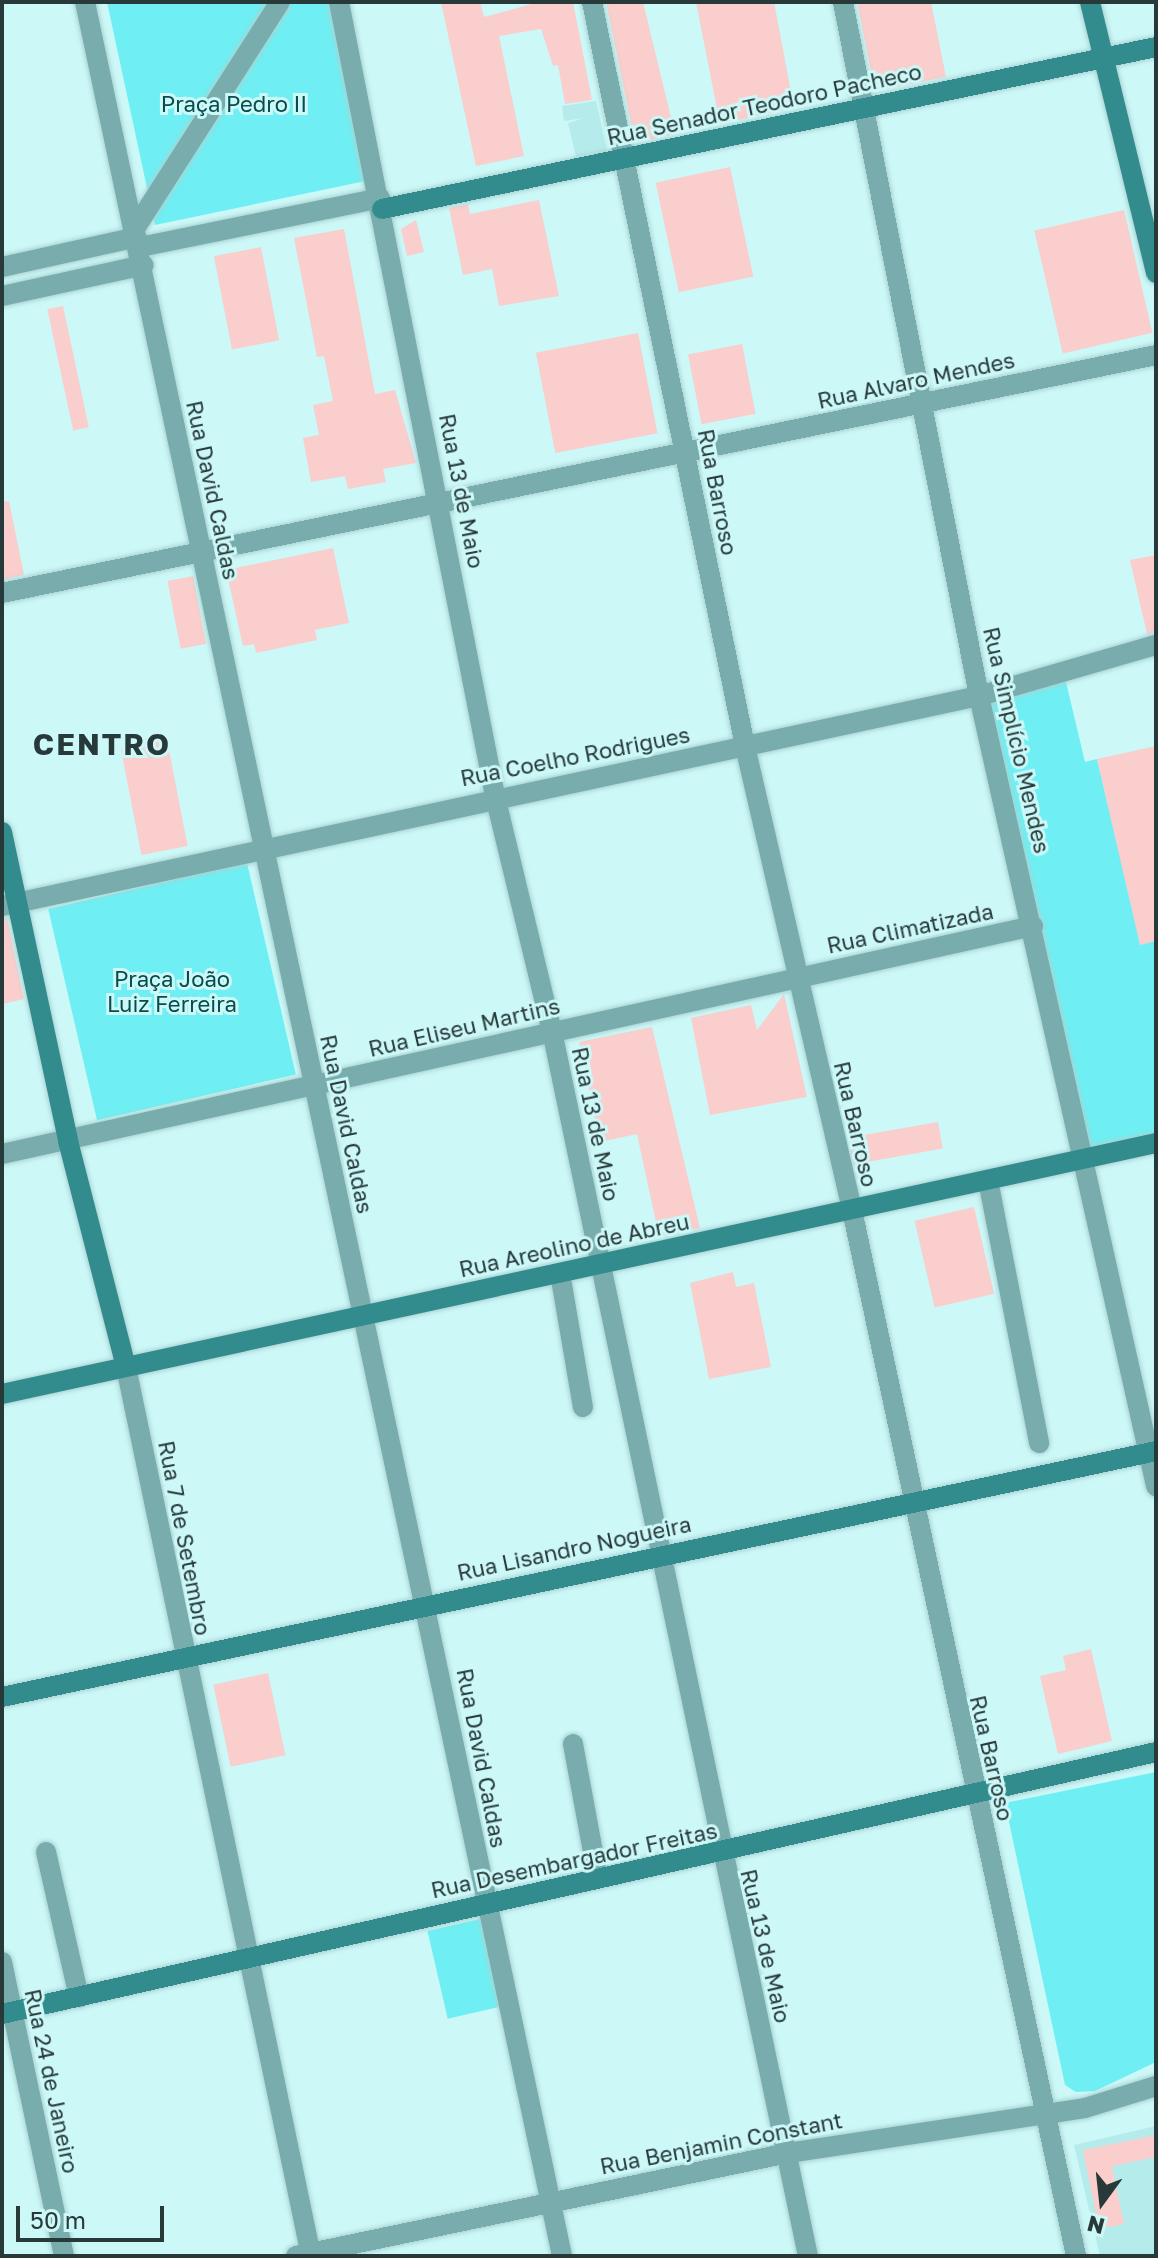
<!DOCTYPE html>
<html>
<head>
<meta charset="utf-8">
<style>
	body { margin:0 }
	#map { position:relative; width:1158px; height:2258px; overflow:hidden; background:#ccf8f8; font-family:"Golos Text",sans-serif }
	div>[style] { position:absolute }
	.built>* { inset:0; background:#b6ebec }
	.green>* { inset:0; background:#6feff3; transform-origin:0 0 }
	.building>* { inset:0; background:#f9cecd; transform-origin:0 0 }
	.roads { filter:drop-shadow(0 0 2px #abd2d2) drop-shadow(0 0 2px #abd2d2) }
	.street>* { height:20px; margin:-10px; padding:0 10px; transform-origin:10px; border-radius:10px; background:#78acad }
	.secondary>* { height:20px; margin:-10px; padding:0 10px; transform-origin:10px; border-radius:10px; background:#328c8e }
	span { translate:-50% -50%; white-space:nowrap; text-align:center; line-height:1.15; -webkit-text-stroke:6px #ccf8f8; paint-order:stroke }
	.park-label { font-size:22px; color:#084b4d }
	.street-label { font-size:22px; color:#28393a }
	.district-label { font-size:30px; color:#28393a; font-weight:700; letter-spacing:2px }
	.frame { position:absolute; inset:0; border:4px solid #28393a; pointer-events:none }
	.north { position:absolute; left:1062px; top:2162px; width:80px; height:80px; -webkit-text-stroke:6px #ccf8f8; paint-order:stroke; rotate:195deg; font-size:22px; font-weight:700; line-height:32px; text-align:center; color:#28393a }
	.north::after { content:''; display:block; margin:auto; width:28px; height:36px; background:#28393a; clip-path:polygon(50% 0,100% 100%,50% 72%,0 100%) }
	.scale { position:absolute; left:16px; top:2206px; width:148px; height:36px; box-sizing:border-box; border:4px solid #28393a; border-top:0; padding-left:10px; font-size:24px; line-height:28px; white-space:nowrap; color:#28393a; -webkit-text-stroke:6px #ccf8f8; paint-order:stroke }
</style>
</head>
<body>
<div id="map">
	<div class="built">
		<i style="clip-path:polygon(596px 101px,607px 151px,576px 157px,568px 123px,584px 118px,564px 121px,562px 106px)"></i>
		<i style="clip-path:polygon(1156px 2126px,1156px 2256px,1100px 2256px,1074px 2145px)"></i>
	</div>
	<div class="green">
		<i style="clip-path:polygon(107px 2px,335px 2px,375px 179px,155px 225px)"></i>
		<i style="clip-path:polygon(1065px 678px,1085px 762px,1097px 759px,1141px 944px,1156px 941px,1156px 1136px,1087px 1152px,984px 702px)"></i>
		<i style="left:247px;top:863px;width:217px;height:204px;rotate:77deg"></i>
		<i style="clip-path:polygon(1156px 1772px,1156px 2062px,1095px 2091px,1076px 2092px,1065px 2085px,1005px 1803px)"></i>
		<i style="left:484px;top:1918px;width:90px;height:58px;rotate:77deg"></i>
	</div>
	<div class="building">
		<i style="clip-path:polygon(441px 2px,480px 2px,484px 17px,539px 2px,573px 2px,592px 100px,565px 104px,558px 65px,553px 66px,541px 29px,499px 36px,524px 156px,476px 166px)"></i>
		<i style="clip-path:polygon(606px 2px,643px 2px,675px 134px,635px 143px)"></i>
		<i style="clip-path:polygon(696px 2px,774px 2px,794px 108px,720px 124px)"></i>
		<i style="clip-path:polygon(857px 2px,931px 2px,946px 77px,875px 91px)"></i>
		<i style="left:730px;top:167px;width:112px;height:76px;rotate:78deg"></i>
		<i style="clip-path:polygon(539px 200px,559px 296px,499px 306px,492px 269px,463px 275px,449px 208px,468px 204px,470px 214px)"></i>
		<i style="left:1124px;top:210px;width:126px;height:92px;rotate:77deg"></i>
		<i style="clip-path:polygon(416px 220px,424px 252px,407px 256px,401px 229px)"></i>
		<i style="clip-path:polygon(344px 229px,375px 394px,395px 390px,416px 463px,383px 469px,386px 482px,348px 489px,345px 476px,311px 482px,303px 438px,319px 435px,313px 405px,333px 401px,324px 356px,317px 357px,294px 238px)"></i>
		<i style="left:261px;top:247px;width:95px;height:48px;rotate:79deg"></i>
		<i style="left:63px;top:306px;width:124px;height:16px;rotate:78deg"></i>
		<i style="left:638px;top:333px;width:102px;height:104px;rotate:79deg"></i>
		<i style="left:742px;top:344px;width:71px;height:55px;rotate:79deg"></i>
		<i style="clip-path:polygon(9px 501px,24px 575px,2px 580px,2px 502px)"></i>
		<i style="clip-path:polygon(333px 548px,349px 623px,315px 630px,317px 640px,256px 653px,254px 644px,243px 646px,226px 570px)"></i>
		<i style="clip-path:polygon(1156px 555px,1156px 632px,1147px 634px,1130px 560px)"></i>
		<i style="left:193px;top:576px;width:69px;height:26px;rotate:79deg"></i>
		<i style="left:167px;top:740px;width:108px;height:47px;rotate:79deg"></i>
		<i style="clip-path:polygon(1156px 746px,1156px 941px,1140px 945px,1097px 759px)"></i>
		<i style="clip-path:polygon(7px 918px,24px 999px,2px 1004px,2px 919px)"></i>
		<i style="clip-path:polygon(784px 994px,807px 1097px,710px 1115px,691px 1018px,751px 1005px,757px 1030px)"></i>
		<i style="clip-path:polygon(652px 1027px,700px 1228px,659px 1236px,637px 1134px,600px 1142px,579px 1042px)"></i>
		<i style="left:938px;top:1122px;width:27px;height:91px;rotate:80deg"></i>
		<i style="left:974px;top:1207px;width:89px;height:61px;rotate:77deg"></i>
		<i style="clip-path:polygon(733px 1272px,736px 1287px,754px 1283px,771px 1367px,709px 1379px,690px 1283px)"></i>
		<i style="clip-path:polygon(1091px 1649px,1112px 1741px,1058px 1754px,1040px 1676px,1066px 1670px,1063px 1656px)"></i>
		<i style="left:268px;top:1673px;width:84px;height:56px;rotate:78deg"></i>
		<i style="clip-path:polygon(1156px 2135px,1156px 2157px,1112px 2166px,1124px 2224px,1099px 2229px,1083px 2150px)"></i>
	</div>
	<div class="roads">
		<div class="street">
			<i style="left:85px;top:2px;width:2304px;rotate:78.05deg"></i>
			<i style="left:339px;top:2px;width:809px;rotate:78.88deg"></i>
			<i style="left:495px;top:796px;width:242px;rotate:76.4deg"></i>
			<i style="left:552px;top:1031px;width:1251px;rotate:78.2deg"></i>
			<i style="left:592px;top:2px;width:760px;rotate:78.38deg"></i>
			<i style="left:745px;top:746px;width:476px;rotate:77deg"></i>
			<i style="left:852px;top:1210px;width:1070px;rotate:77.91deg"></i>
			<i style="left:843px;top:2px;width:707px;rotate:78.91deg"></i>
			<i style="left:979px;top:696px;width:810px;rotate:77.37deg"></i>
			<i style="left:136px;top:227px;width:267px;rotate:-57.4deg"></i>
			<i style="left:140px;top:247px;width:245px;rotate:-11.5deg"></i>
			<i style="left:2px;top:267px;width:138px;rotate:-12.5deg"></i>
			<i style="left:2px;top:296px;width:145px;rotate:-12.3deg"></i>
			<i style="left:2px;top:593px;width:1178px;rotate:-11.65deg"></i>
			<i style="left:2px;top:906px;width:999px;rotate:-12.13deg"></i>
			<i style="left:979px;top:696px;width:184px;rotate:-16.1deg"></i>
			<i style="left:2px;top:1154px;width:1056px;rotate:-12.47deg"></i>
			<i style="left:988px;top:1180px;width:268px;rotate:79deg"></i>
			<i style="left:560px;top:1273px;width:136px;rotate:80.3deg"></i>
			<i style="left:126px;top:1367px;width:908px;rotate:78.24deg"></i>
			<i style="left:573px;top:1744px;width:137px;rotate:79.5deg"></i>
			<i style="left:46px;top:1852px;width:149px;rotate:77.2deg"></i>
			<i style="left:2px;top:1962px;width:300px;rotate:78.1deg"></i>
			<i style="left:296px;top:2256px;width:503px;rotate:-11.82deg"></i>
			<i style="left:788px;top:2153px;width:300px;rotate:-8.6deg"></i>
			<i style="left:1085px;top:2108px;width:74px;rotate:-17.2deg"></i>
		</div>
		<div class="secondary">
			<i style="left:1090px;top:2px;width:279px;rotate:76.3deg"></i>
			<i style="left:382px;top:209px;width:791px;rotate:-11.82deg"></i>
			<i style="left:2px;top:832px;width:316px;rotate:77.9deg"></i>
			<i style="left:68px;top:1141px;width:233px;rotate:75.6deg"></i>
			<i style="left:2px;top:1394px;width:1181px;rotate:-12.27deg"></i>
			<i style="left:2px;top:1697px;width:1180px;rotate:-12.03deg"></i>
			<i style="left:2px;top:2014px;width:1183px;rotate:-12.79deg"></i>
		</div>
	</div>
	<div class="park-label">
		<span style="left:234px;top:104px">Praça Pedro II</span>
		<span style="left:172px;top:991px">Praça João<br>Luiz Ferreira</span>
	</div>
	<div class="street-label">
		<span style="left:764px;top:104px;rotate:-12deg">Rua Senador Teodoro Pacheco</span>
		<span style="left:916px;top:380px;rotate:-12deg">Rua Alvaro Mendes</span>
		<span style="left:213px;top:490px;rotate:78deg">Rua David Caldas</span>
		<span style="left:462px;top:491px;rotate:79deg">Rua 13 de Maio</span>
		<span style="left:718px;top:492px;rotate:79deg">Rua Barroso</span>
		<span style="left:1017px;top:740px;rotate:77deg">Rua Simplício Mendes</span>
		<span style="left:575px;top:756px;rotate:-11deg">Rua Coelho Rodrigues</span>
		<span style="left:910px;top:928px;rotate:-12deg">Rua Climatizada</span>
		<span style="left:464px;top:1027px;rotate:-13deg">Rua Eliseu Martins</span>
		<span style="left:347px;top:1124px;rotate:78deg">Rua David Caldas</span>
		<span style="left:596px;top:1124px;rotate:78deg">Rua 13 de Maio</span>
		<span style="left:856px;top:1124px;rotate:77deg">Rua Barroso</span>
		<span style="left:574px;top:1245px;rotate:-12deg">Rua Areolino de Abreu</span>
		<span style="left:185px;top:1538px;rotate:79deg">Rua 7 de Setembro</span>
		<span style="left:574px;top:1548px;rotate:-12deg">Rua Lisandro Nogueira</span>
		<span style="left:482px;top:1758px;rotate:79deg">Rua David Caldas</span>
		<span style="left:992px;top:1758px;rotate:77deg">Rua Barroso</span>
		<span style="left:574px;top:1860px;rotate:-12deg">Rua Desembargador Freitas</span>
		<span style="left:766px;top:1946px;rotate:77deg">Rua 13 de Maio</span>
		<span style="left:52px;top:2081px;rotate:78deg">Rua 24 de Janeiro</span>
		<span style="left:721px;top:2143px;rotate:-11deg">Rua Benjamin Constant</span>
	</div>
	<div class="district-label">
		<span style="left:102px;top:744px">CENTRO</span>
	</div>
	<div class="frame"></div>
	<div class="north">N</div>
	<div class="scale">50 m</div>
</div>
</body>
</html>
